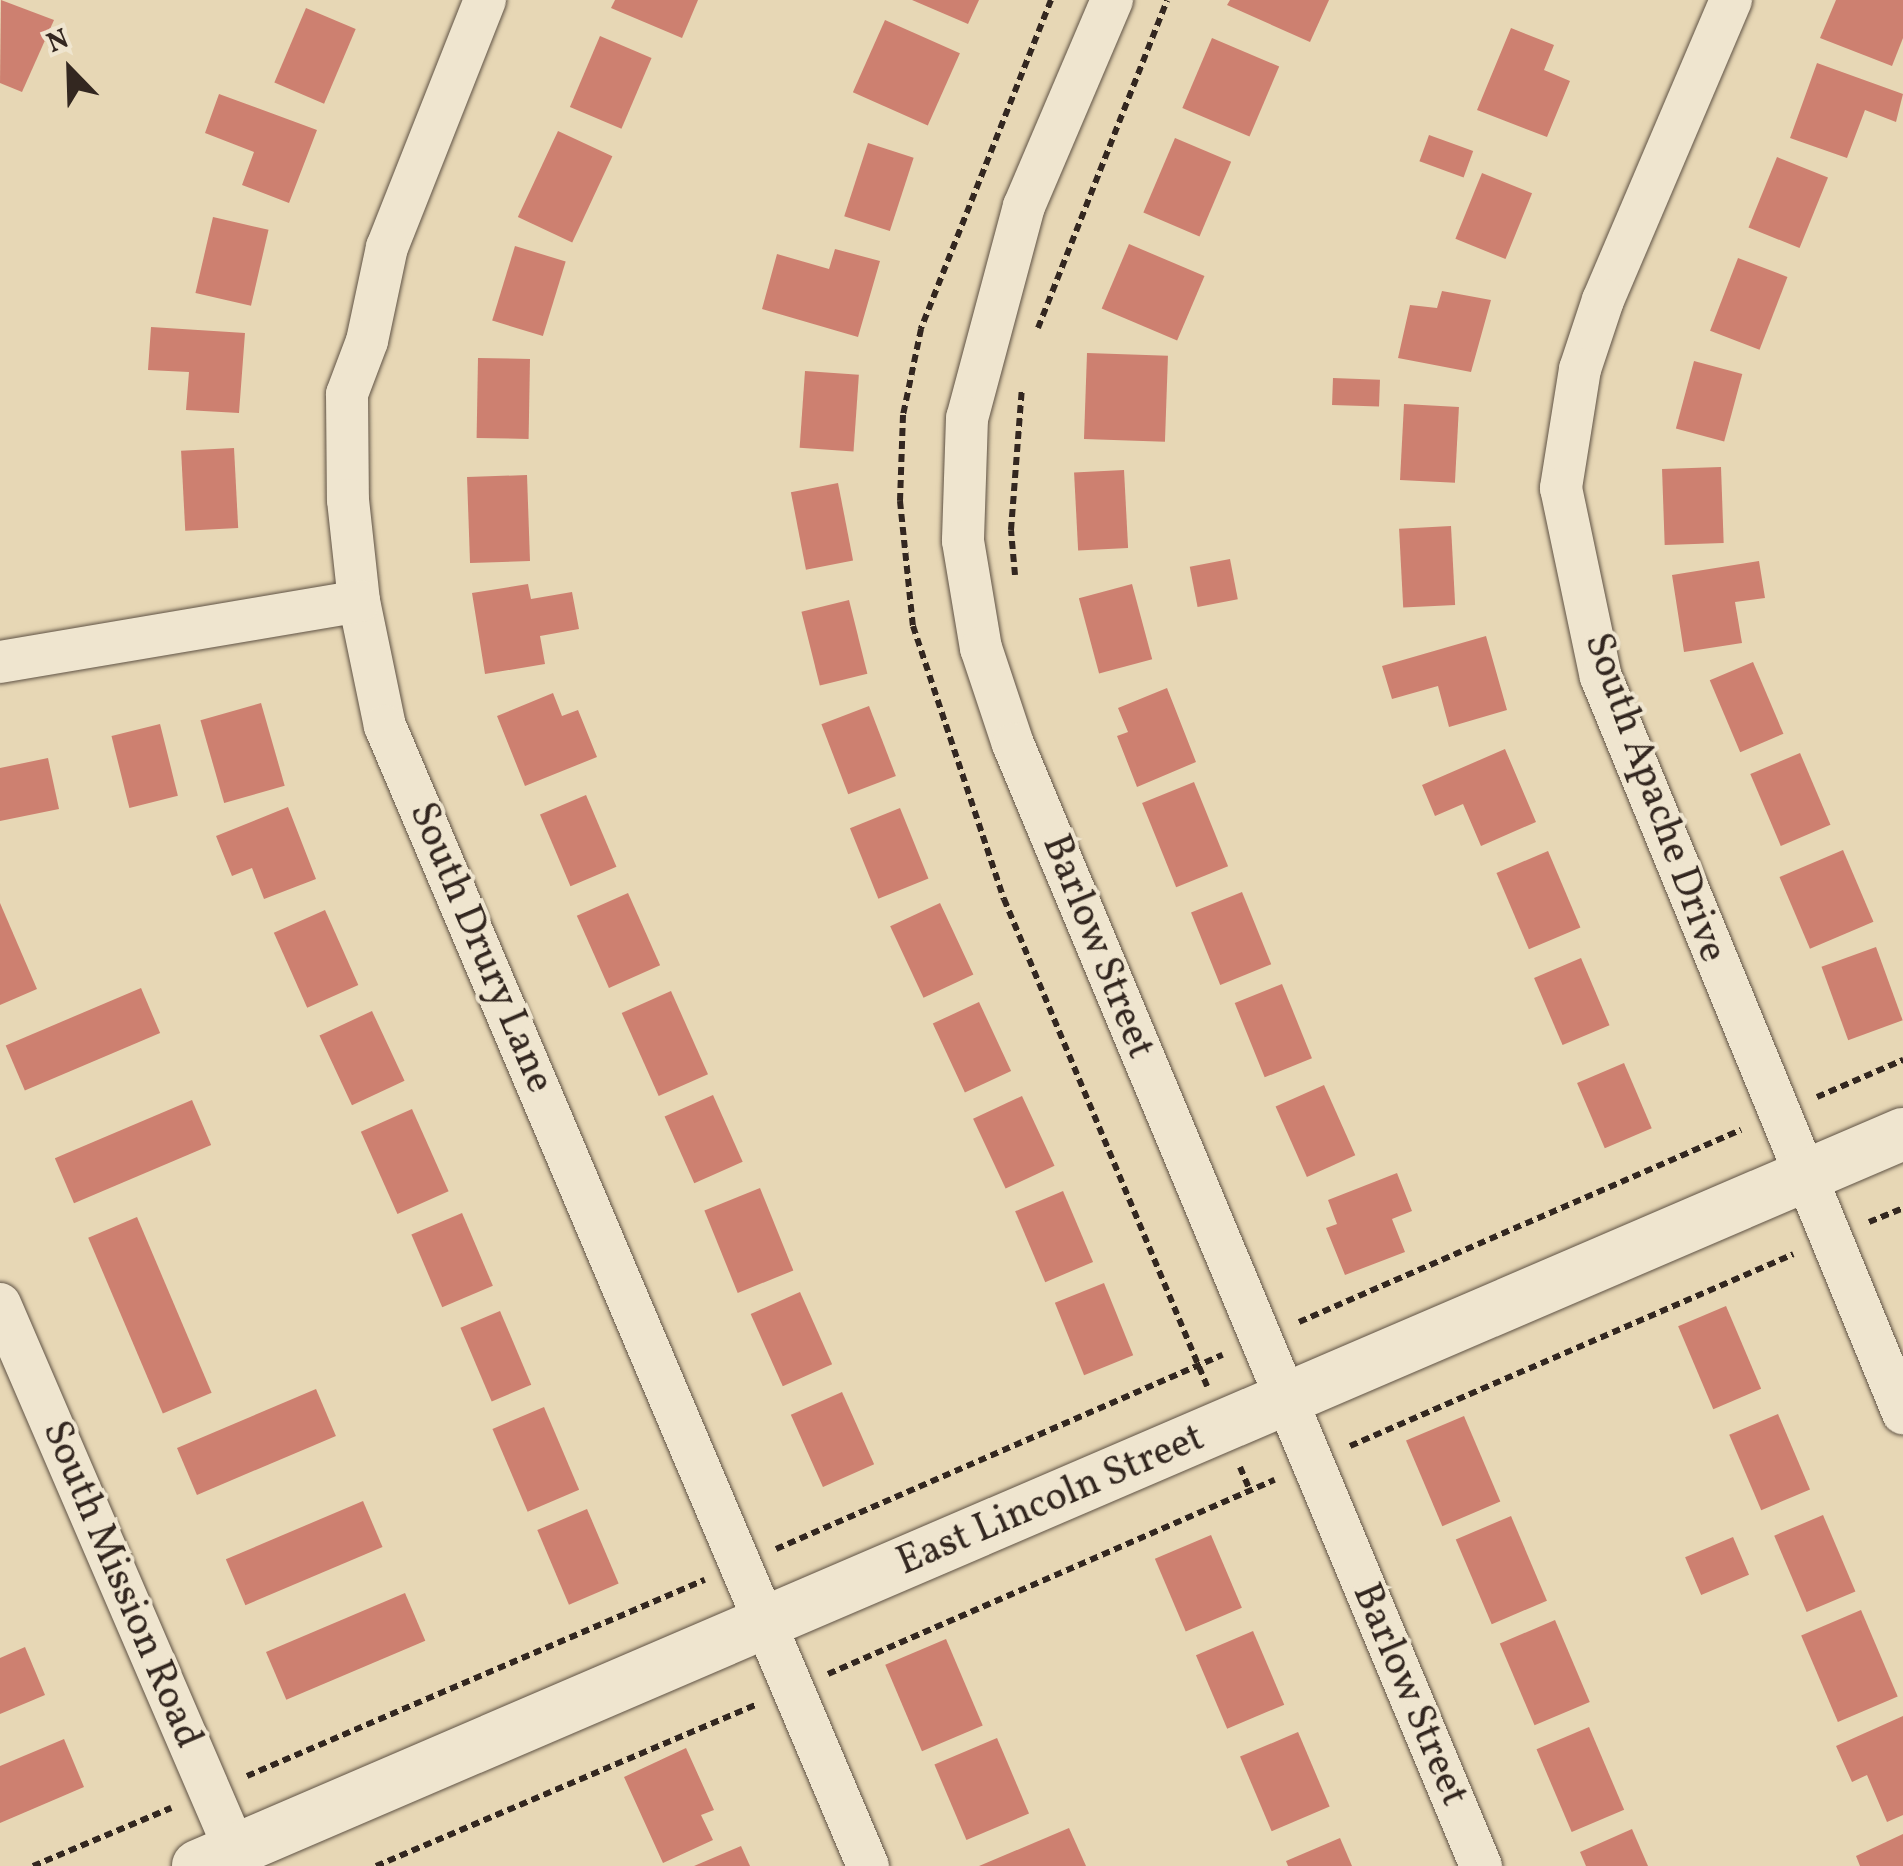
<!DOCTYPE html>
<html>
<head>
<meta charset="utf-8">
<style>
	body { margin:0 }
	#map { position:relative; width:1903px; height:1866px; overflow:hidden; background:#e7d7b5; font-family:Vollkorn,serif }
	div>[style] { position:absolute }
	.building>* { inset:0; background:#cd8070; transform-origin:0 0 }
	.path>* { height:6px; margin-top:-3px; transform-origin:0; background:repeating-linear-gradient(90deg,#332720 0 8px,transparent 0 13px) }
	.roads { filter:drop-shadow(0 0 2px #605345) drop-shadow(0 0 2px #605345) }
	.minor>* { height:42px; margin:-21px; padding:0 21px; transform-origin:21px; border-radius:21px; background:#efe5cf }
	.tertiary>* { height:52px; margin:-26px; padding:0 26px; transform-origin:26px; border-radius:26px; background:#efe5cf }
	span { translate:-50% -50%; white-space:nowrap; text-align:center; line-height:1.15; -webkit-text-stroke:8px #efe5cf; paint-order:stroke }
	.street-label { font-size:40px; color:#332720 }
	.north { position:absolute; left:20px; top:20px; width:100px; height:100px; -webkit-text-stroke:8px #efe5cf; paint-order:stroke; rotate:337deg; font-size:28px; font-weight:700; line-height:40px; text-align:center; color:#332720 }
	.north::after { content:''; display:block; margin:auto; width:35px; height:45px; background:#332720; clip-path:polygon(50% 0,100% 100%,50% 72%,0 100%) }
</style>
</head>
<body>
<div id="map">
	<div class="building">
		<i style="clip-path:polygon(1px 0,54px 20px,22px 92px,0 83px)"></i>
		<i style="clip-path:polygon(615px 0,698px 0,682px 38px,611px 8px)"></i>
		<i style="clip-path:polygon(912px 0,979px 0,968px 24px)"></i>
		<i style="clip-path:polygon(1230px 0,1329px 0,1310px 42px,1227px 5px)"></i>
		<i style="clip-path:polygon(1836px 0,1903px 0,1903px 38px,1892px 66px,1820px 38px)"></i>
		<i style="left:306px;top:8px;width:54px;height:81px;rotate:23deg"></i>
		<i style="left:885px;top:20px;width:82px;height:79px;rotate:24deg"></i>
		<i style="clip-path:polygon(1511px 28px,1554px 45px,1544px 70px,1570px 81px,1547px 137px,1477px 110px)"></i>
		<i style="left:600px;top:36px;width:56px;height:77px;rotate:23deg"></i>
		<i style="left:1212px;top:38px;width:73px;height:76px;rotate:23deg"></i>
		<i style="clip-path:polygon(1817px 63px,1903px 94px,1896px 122px,1865px 110px,1847px 158px,1790px 138px)"></i>
		<i style="clip-path:polygon(219px 94px,317px 130px,289px 203px,242px 185px,254px 152px,205px 133px)"></i>
		<i style="left:558px;top:131px;width:60px;height:95px;rotate:25deg"></i>
		<i style="left:1429px;top:135px;width:47px;height:28px;rotate:20deg"></i>
		<i style="left:1175px;top:138px;width:61px;height:81px;rotate:23deg"></i>
		<i style="left:868px;top:143px;width:48px;height:77px;rotate:18deg"></i>
		<i style="left:1777px;top:157px;width:55px;height:76px;rotate:22deg"></i>
		<i style="left:1482px;top:173px;width:54px;height:71px;rotate:22deg"></i>
		<i style="left:213px;top:217px;width:57px;height:78px;rotate:13deg"></i>
		<i style="left:1129px;top:244px;width:82px;height:70px;rotate:23deg"></i>
		<i style="left:515px;top:246px;width:53px;height:78px;rotate:17deg"></i>
		<i style="clip-path:polygon(835px 249px,880px 261px,858px 337px,762px 309px,777px 254px,829px 269px)"></i>
		<i style="left:1738px;top:258px;width:53px;height:78px;rotate:21deg"></i>
		<i style="clip-path:polygon(1442px 291px,1491px 300px,1471px 372px,1398px 358px,1410px 305px,1437px 308px)"></i>
		<i style="clip-path:polygon(151px 327px,245px 333px,239px 413px,186px 410px,189px 372px,148px 370px)"></i>
		<i style="left:1087px;top:353px;width:81px;height:86px;rotate:2deg"></i>
		<i style="left:478px;top:358px;width:52px;height:80px;rotate:1deg"></i>
		<i style="left:1694px;top:361px;width:50px;height:70px;rotate:15deg"></i>
		<i style="left:805px;top:371px;width:54px;height:77px;rotate:4deg"></i>
		<i style="left:1333px;top:378px;width:47px;height:27px;rotate:2deg"></i>
		<i style="left:1404px;top:404px;width:55px;height:76px;rotate:3deg"></i>
		<i style="left:234px;top:448px;width:80px;height:53px;rotate:87deg"></i>
		<i style="left:1721px;top:467px;width:76px;height:59px;rotate:88deg"></i>
		<i style="left:1124px;top:470px;width:78px;height:50px;rotate:87deg"></i>
		<i style="left:527px;top:475px;width:86px;height:60px;rotate:88deg"></i>
		<i style="left:838px;top:483px;width:79px;height:48px;rotate:79deg"></i>
		<i style="left:1451px;top:526px;width:79px;height:52px;rotate:87deg"></i>
		<i style="left:1230px;top:559px;width:41px;height:41px;rotate:79deg"></i>
		<i style="clip-path:polygon(1759px 561px,1765px 598px,1735px 602px,1742px 643px,1684px 652px,1672px 575px)"></i>
		<i style="clip-path:polygon(528px 584px,531px 599px,572px 592px,579px 629px,540px 636px,545px 664px,485px 674px,472px 593px)"></i>
		<i style="left:1132px;top:584px;width:78px;height:55px;rotate:75deg"></i>
		<i style="left:849px;top:600px;width:76px;height:49px;rotate:76deg"></i>
		<i style="clip-path:polygon(1486px 636px,1507px 710px,1449px 727px,1438px 686px,1392px 699px,1382px 666px)"></i>
		<i style="left:1753px;top:662px;width:78px;height:47px;rotate:67deg"></i>
		<i style="clip-path:polygon(1167px 688px,1196px 762px,1137px 787px,1117px 736px,1128px 732px,1118px 708px)"></i>
		<i style="clip-path:polygon(553px 693px,562px 716px,578px 710px,597px 757px,525px 786px,497px 716px)"></i>
		<i style="left:261px;top:703px;width:86px;height:63px;rotate:74deg"></i>
		<i style="left:869px;top:706px;width:75px;height:51px;rotate:69deg"></i>
		<i style="left:160px;top:724px;width:74px;height:50px;rotate:76deg"></i>
		<i style="clip-path:polygon(1505px 749px,1536px 822px,1481px 846px,1463px 804px,1435px 816px,1422px 785px)"></i>
		<i style="left:1800px;top:753px;width:78px;height:54px;rotate:67deg"></i>
		<i style="clip-path:polygon(48px 758px,59px 809px,0 821px,0 768px)"></i>
		<i style="left:1194px;top:782px;width:91px;height:56px;rotate:68deg"></i>
		<i style="left:586px;top:795px;width:78px;height:50px;rotate:67deg"></i>
		<i style="clip-path:polygon(288px 807px,316px 879px,264px 899px,252px 868px,232px 876px,216px 836px)"></i>
		<i style="left:900px;top:808px;width:76px;height:54px;rotate:68deg"></i>
		<i style="left:1843px;top:850px;width:78px;height:69px;rotate:67deg"></i>
		<i style="left:1548px;top:851px;width:83px;height:56px;rotate:67deg"></i>
		<i style="left:1242px;top:892px;width:78px;height:55px;rotate:68deg"></i>
		<i style="left:628px;top:893px;width:79px;height:56px;rotate:66deg"></i>
		<i style="clip-path:polygon(0 903px,37px 989px,0 1005px)"></i>
		<i style="left:940px;top:903px;width:79px;height:55px;rotate:65deg"></i>
		<i style="left:325px;top:910px;width:82px;height:56px;rotate:66deg"></i>
		<i style="left:1876px;top:947px;width:78px;height:58px;rotate:70deg"></i>
		<i style="left:1581px;top:958px;width:73px;height:51px;rotate:67deg"></i>
		<i style="left:1282px;top:984px;width:80px;height:51px;rotate:68deg"></i>
		<i style="left:141px;top:988px;width:49px;height:147px;rotate:67deg"></i>
		<i style="left:671px;top:991px;width:91px;height:54px;rotate:66deg"></i>
		<i style="left:979px;top:1002px;width:76px;height:51px;rotate:65deg"></i>
		<i style="left:372px;top:1011px;width:77px;height:58px;rotate:65deg"></i>
		<i style="left:1624px;top:1063px;width:71px;height:51px;rotate:67deg"></i>
		<i style="left:1324px;top:1085px;width:77px;height:53px;rotate:66deg"></i>
		<i style="left:713px;top:1095px;width:73px;height:53px;rotate:66deg"></i>
		<i style="left:1022px;top:1096px;width:77px;height:54px;rotate:65deg"></i>
		<i style="left:192px;top:1100px;width:49px;height:149px;rotate:67deg"></i>
		<i style="left:412px;top:1109px;width:90px;height:56px;rotate:66deg"></i>
		<i style="clip-path:polygon(1397px 1173px,1412px 1211px,1392px 1219px,1405px 1252px,1345px 1275px,1326px 1228px,1337px 1224px,1328px 1200px)"></i>
		<i style="left:760px;top:1188px;width:89px;height:60px;rotate:68deg"></i>
		<i style="left:1063px;top:1191px;width:77px;height:52px;rotate:67deg"></i>
		<i style="left:462px;top:1213px;width:79px;height:55px;rotate:67deg"></i>
		<i style="left:137px;top:1217px;width:191px;height:53px;rotate:67deg"></i>
		<i style="left:1104px;top:1283px;width:78px;height:53px;rotate:68deg"></i>
		<i style="left:800px;top:1292px;width:79px;height:54px;rotate:66deg"></i>
		<i style="left:1726px;top:1306px;width:90px;height:52px;rotate:67deg"></i>
		<i style="left:500px;top:1311px;width:80px;height:43px;rotate:67deg"></i>
		<i style="left:316px;top:1389px;width:51px;height:151px;rotate:67deg"></i>
		<i style="left:842px;top:1392px;width:79px;height:56px;rotate:66deg"></i>
		<i style="left:544px;top:1407px;width:90px;height:56px;rotate:67deg"></i>
		<i style="left:1778px;top:1414px;width:82px;height:53px;rotate:67deg"></i>
		<i style="left:1464px;top:1416px;width:93px;height:63px;rotate:67deg"></i>
		<i style="left:363px;top:1501px;width:50px;height:149px;rotate:67deg"></i>
		<i style="left:587px;top:1509px;width:81px;height:54px;rotate:67deg"></i>
		<i style="left:1823px;top:1515px;width:83px;height:53px;rotate:67deg"></i>
		<i style="left:1511px;top:1516px;width:92px;height:60px;rotate:67deg"></i>
		<i style="left:1211px;top:1535px;width:79px;height:61px;rotate:67deg"></i>
		<i style="left:1733px;top:1537px;width:41px;height:52px;rotate:67deg"></i>
		<i style="left:405px;top:1593px;width:52px;height:151px;rotate:67deg"></i>
		<i style="left:1861px;top:1610px;width:94px;height:65px;rotate:67deg"></i>
		<i style="left:1555px;top:1620px;width:89px;height:60px;rotate:67deg"></i>
		<i style="left:1253px;top:1631px;width:80px;height:62px;rotate:67deg"></i>
		<i style="left:946px;top:1639px;width:94px;height:66px;rotate:67deg"></i>
		<i style="clip-path:polygon(25px 1647px,45px 1695px,0 1714px,0 1658px)"></i>
		<i style="clip-path:polygon(1903px 1716px,1903px 1815px,1887px 1822px,1867px 1775px,1852px 1782px,1836px 1746px)"></i>
		<i style="left:1589px;top:1727px;width:90px;height:57px;rotate:67deg"></i>
		<i style="left:1298px;top:1732px;width:81px;height:63px;rotate:67deg"></i>
		<i style="left:997px;top:1738px;width:82px;height:68px;rotate:67deg"></i>
		<i style="clip-path:polygon(64px 1739px,84px 1787px,0 1823px,0 1766px)"></i>
		<i style="clip-path:polygon(686px 1748px,714px 1810px,701px 1815px,713px 1840px,663px 1863px,624px 1777px)"></i>
		<i style="clip-path:polygon(1069px 1828px,1086px 1866px,979px 1866px)"></i>
		<i style="clip-path:polygon(1632px 1829px,1648px 1866px,1586px 1866px,1580px 1852px)"></i>
		<i style="clip-path:polygon(1903px 1834px,1903px 1866px,1860px 1866px,1856px 1856px)"></i>
		<i style="clip-path:polygon(1340px 1838px,1352px 1866px,1288px 1866px,1286px 1861px)"></i>
		<i style="clip-path:polygon(741px 1846px,750px 1866px,694px 1866px)"></i>
	</div>
	<div class="path">
		<i style="left:1051px;top:0;width:354px;rotate:111.6deg"></i>
		<i style="left:921px;top:329px;width:88px;rotate:101.8deg"></i>
		<i style="left:903px;top:415px;width:86px;rotate:92deg"></i>
		<i style="left:900px;top:501px;width:126px;rotate:84.1deg"></i>
		<i style="left:913px;top:626px;width:288px;rotate:71.6deg"></i>
		<i style="left:1004px;top:899px;width:528px;rotate:67.37deg"></i>
		<i style="left:1038px;top:328px;width:352px;rotate:-68.5deg"></i>
		<i style="left:1015px;top:575px;width:45px;rotate:-95.1deg"></i>
		<i style="left:1011px;top:530px;width:142px;rotate:-85.6deg"></i>
		<i style="left:1817px;top:1097px;width:94px;rotate:-23.3deg"></i>
		<i style="left:1869px;top:1222px;width:37px;rotate:-22deg"></i>
		<i style="left:1299px;top:1322px;width:482px;rotate:-23.5deg"></i>
		<i style="left:1350px;top:1446px;width:483px;rotate:-23.4deg"></i>
		<i style="left:1240px;top:1467px;width:25px;rotate:67deg"></i>
		<i style="left:776px;top:1549px;width:487px;rotate:-23.5deg"></i>
		<i style="left:828px;top:1674px;width:487px;rotate:-23.5deg"></i>
		<i style="left:247px;top:1776px;width:498px;rotate:-23.2deg"></i>
		<i style="left:33px;top:1866px;width:150px;rotate:-22.8deg"></i>
		<i style="left:376px;top:1866px;width:414px;rotate:-23deg"></i>
	</div>
	<div class="roads">
		<div class="minor">
			<i style="left:485px;top:0;width:266px;rotate:111.6deg"></i>
			<i style="left:387px;top:247px;width:96px;rotate:102deg"></i>
			<i style="left:367px;top:341px;width:57px;rotate:110.7deg"></i>
			<i style="left:347px;top:394px;width:106px;rotate:89.5deg"></i>
			<i style="left:348px;top:500px;width:102px;rotate:83.8deg"></i>
			<i style="left:359px;top:601px;width:128px;rotate:78.3deg"></i>
			<i style="left:385px;top:726px;width:1238px;rotate:67.04deg"></i>
			<i style="left:1112px;top:0;width:224px;rotate:113.1deg"></i>
			<i style="left:1024px;top:206px;width:220px;rotate:105deg"></i>
			<i style="left:967px;top:418px;width:123px;rotate:91.9deg"></i>
			<i style="left:963px;top:541px;width:109px;rotate:80.5deg"></i>
			<i style="left:981px;top:648px;width:101px;rotate:71.6deg"></i>
			<i style="left:1013px;top:744px;width:1216px;rotate:67.36deg"></i>
			<i style="left:1731px;top:0;width:326px;rotate:113.1deg"></i>
			<i style="left:1603px;top:300px;width:73px;rotate:108.4deg"></i>
			<i style="left:1580px;top:369px;width:121px;rotate:99.1deg"></i>
			<i style="left:1561px;top:488px;width:193px;rotate:78.1deg"></i>
			<i style="left:1601px;top:677px;width:796px;rotate:67.69deg"></i>
			<i style="left:0;top:662px;width:364px;rotate:-9.6deg"></i>
			<i style="left:0;top:1304px;width:612px;rotate:66.7deg"></i>
		</div>
		<div class="tertiary">
			<i style="left:198px;top:1866px;width:1855px;rotate:-23.24deg"></i>
		</div>
	</div>
	<div class="street-label">
		<span style="left:1654px;top:798px;rotate:70deg">South Apache Drive</span>
		<span style="left:1097px;top:947px;rotate:68deg">Barlow Street</span>
		<span style="left:480px;top:948px;rotate:67deg">South Drury Lane</span>
		<span style="left:1051px;top:1501px;rotate:-23deg">East Lincoln Street</span>
		<span style="left:121px;top:1585px;rotate:67deg">South Mission Road</span>
		<span style="left:1409px;top:1695px;rotate:67deg">Barlow Street</span>
	</div>
	<div class="north">N</div>
</div>
</body>
</html>
